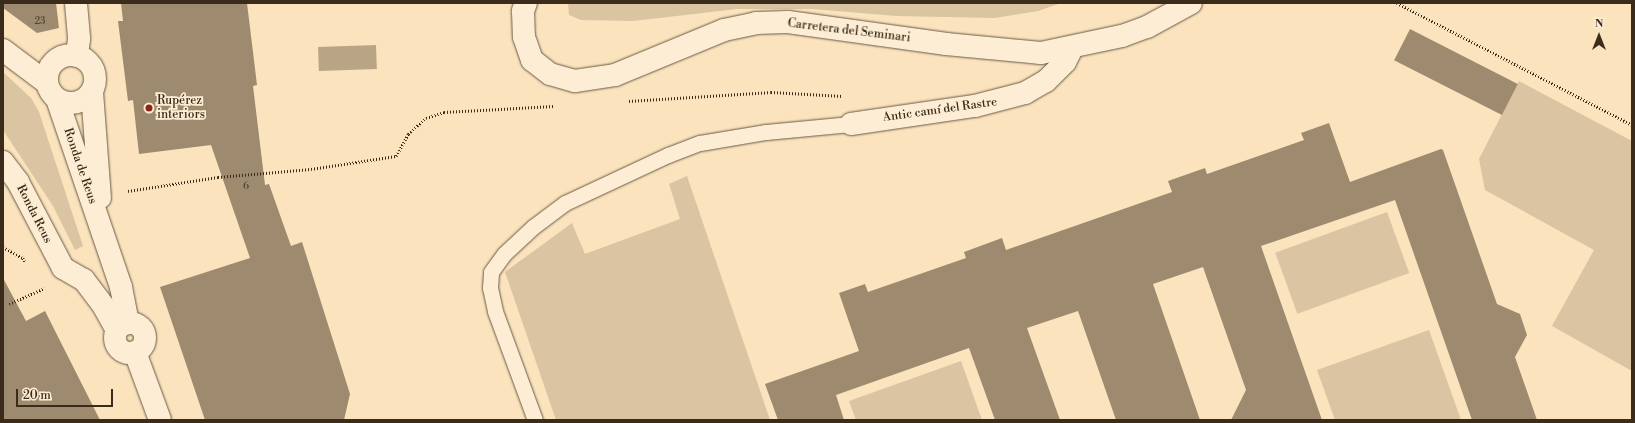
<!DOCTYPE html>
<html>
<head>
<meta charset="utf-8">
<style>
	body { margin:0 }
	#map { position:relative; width:1635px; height:423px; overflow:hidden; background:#fae3bd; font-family:"Libre Bodoni",serif }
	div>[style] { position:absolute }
	.green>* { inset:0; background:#dac4a1; transform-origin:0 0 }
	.water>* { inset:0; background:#b9a486; transform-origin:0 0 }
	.building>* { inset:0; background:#9e8b6f; transform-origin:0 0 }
	.path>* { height:2.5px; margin-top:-1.25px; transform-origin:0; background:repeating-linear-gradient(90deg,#3b2b1b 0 1px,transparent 0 3px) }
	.roads { filter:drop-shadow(0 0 1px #6b5944) drop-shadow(0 0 1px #6b5944) }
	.service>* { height:15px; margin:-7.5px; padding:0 7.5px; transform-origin:7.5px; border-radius:7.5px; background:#fcedd4 }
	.minor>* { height:22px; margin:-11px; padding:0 11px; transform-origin:11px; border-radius:11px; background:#fcedd4 }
	.minor>.ring { margin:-11px; padding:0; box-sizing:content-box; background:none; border:22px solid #fcedd4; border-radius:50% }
	.dots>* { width:11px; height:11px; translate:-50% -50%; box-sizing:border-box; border:2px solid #fcedd4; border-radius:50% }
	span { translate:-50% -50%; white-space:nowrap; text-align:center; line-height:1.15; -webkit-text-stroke:3.5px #fcedd4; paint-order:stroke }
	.number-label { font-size:10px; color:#544330 }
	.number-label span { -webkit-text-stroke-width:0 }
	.street-label { font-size:12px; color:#3b2b1b }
	.poi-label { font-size:12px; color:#3b2b1b }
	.left { translate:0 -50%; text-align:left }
	.frame { position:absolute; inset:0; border:4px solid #3b2b1b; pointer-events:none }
	.north { position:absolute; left:1579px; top:16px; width:40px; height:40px; -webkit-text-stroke:3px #fcedd4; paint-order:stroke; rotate:0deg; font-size:11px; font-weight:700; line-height:16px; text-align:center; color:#3b2b1b }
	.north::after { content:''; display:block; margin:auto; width:14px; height:18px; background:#3b2b1b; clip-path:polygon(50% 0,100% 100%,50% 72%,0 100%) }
	.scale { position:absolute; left:16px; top:389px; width:97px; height:18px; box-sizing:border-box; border:2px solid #3b2b1b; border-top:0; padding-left:5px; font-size:12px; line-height:14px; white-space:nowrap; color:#3b2b1b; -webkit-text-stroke:3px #fcedd4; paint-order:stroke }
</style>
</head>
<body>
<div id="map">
	<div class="green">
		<i style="clip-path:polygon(568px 3px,1061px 3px,1038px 11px,995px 18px,897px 16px,812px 9px,737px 9px,633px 21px,581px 20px,569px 15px)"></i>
		<i style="clip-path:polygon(3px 72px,31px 98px,39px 112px,83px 246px,75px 250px,53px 206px,3px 130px)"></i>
		<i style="clip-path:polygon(1519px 81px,1632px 141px,1632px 371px,1552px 326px,1594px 250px,1485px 190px,1479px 159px)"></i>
		<i style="clip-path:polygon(687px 176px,770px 420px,556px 420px,505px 272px,572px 223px,585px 254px,680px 219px,669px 184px)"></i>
		<i style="left:1387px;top:212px;width:65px;height:119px;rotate:70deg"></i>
		<i style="clip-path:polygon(1429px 330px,1461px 420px,1335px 420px,1317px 370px)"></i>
		<i style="clip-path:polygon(961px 361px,982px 420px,856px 420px,849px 401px)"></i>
	</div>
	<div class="water">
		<i style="left:376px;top:45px;width:24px;height:58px;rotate:88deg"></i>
	</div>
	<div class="building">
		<i style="clip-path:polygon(3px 3px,56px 3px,59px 28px,37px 33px,3px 8px)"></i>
		<i style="clip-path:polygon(121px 3px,247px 3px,257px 85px,253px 86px,265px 185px,269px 184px,291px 246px,302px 242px,350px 394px,344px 420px,205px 420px,160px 287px,250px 258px,211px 145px,139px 154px,133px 100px,128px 101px,118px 21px,123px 21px)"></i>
		<i style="left:1410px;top:29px;width:121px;height:35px;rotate:27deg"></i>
		<i style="clip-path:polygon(1329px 123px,1350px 182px,1441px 149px,1443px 150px,1497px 304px,1520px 314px,1527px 335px,1515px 357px,1537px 420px,1472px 420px,1395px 200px,1261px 246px,1322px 420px,1231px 420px,1246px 390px,1203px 267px,1153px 284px,1200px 420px,1116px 420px,1078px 311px,1027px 328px,1060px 420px,995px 420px,969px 348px,836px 395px,844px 420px,778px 420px,765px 384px,859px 351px,839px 293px,865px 284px,868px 292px,966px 258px,964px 252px,1002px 238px,1006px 250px,1172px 192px,1168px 181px,1205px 168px,1207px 174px,1304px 140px,1301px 133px)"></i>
		<i style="clip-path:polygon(3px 278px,26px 321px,45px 311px,100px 420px,3px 420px)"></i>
	</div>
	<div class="path">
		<i style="left:1397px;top:3px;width:265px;rotate:27.4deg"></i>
		<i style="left:629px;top:101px;width:142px;rotate:-3.6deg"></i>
		<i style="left:771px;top:92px;width:72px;rotate:3.2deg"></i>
		<i style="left:128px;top:191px;width:91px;rotate:-8.8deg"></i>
		<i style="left:218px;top:177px;width:93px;rotate:-4.9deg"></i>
		<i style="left:311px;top:169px;width:86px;rotate:-8.7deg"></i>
		<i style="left:396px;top:156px;width:25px;rotate:-61deg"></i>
		<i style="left:408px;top:134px;width:24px;rotate:-42deg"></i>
		<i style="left:426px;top:118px;width:19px;rotate:-18deg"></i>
		<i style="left:444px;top:112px;width:110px;rotate:-3.1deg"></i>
		<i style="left:3px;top:247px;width:23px;rotate:29deg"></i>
		<i style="left:23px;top:258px;width:4px;rotate:63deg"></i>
		<i style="left:9px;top:304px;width:39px;rotate:-24deg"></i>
	</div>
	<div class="roads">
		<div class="service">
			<i style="left:535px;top:420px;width:116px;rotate:-110.2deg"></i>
			<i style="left:495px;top:311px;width:24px;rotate:-102deg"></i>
			<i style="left:490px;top:288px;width:16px;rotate:-86deg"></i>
			<i style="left:491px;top:272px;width:22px;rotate:-54deg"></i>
			<i style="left:504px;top:254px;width:40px;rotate:-43deg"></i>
			<i style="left:533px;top:227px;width:40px;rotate:-37deg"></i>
			<i style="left:565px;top:203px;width:114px;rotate:-25deg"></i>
			<i style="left:668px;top:155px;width:34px;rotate:-21deg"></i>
			<i style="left:700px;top:143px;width:67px;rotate:-9.5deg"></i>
			<i style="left:766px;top:132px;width:85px;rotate:-5.4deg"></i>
		</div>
		<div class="minor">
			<i style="left:76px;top:3px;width:36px;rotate:85deg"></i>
			<i style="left:79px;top:39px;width:17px;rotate:97deg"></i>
			<i style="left:526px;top:3px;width:9px;rotate:111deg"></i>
			<i style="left:523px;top:11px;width:26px;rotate:88deg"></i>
			<i style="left:524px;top:37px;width:24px;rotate:71deg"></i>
			<i style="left:532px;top:60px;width:23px;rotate:38deg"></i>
			<i style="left:550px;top:74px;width:26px;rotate:16deg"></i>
			<i style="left:575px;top:81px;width:40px;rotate:-8.5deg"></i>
			<i style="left:615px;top:75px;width:118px;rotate:-22.4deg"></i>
			<i style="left:724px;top:30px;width:33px;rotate:-12deg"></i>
			<i style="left:756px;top:23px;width:32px;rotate:-2deg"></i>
			<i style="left:788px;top:22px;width:160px;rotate:7.9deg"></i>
			<i style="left:946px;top:44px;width:95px;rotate:5.4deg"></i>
			<i style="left:1041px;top:53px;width:83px;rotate:-11.9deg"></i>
			<i style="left:1122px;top:36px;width:27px;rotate:-20deg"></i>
			<i style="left:1147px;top:27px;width:50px;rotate:-28.6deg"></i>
			<i style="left:3px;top:50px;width:55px;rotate:36.9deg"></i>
			<i class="ring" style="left:47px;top:55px;width:26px;height:26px"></i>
			<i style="left:92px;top:92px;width:106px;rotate:85.7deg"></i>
			<i style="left:57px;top:99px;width:199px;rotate:71.2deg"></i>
			<i style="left:121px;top:287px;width:37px;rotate:79deg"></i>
			<i style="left:851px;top:124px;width:125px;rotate:-8.3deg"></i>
			<i style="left:975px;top:106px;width:52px;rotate:-14.6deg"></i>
			<i style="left:1025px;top:93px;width:24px;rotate:-30deg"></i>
			<i style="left:1046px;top:81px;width:27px;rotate:-45deg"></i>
			<i style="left:1065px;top:62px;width:16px;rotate:-63deg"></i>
			<i style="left:3px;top:162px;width:25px;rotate:53deg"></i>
			<i style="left:18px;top:182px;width:97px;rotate:62.4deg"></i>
			<i style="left:63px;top:268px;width:24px;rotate:30deg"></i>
			<i style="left:84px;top:280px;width:34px;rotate:53deg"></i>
			<i style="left:104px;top:307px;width:26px;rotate:61deg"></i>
			<i class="ring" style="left:115px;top:323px;width:8px;height:8px"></i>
			<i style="left:135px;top:352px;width:72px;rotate:69.8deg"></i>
		</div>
	</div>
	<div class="dots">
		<i style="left:149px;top:108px;background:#8f2418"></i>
	</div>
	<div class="number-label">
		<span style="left:40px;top:22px">23</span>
		<span style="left:246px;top:187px">6</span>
	</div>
	<div class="street-label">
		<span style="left:849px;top:31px;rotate:7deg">Carretera del Seminari</span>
		<span style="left:940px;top:110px;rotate:-8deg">Antic camí del Rastre</span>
		<span style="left:80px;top:166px;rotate:71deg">Ronda de Reus</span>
		<span style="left:34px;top:214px;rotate:63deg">Ronda Reus</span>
	</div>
	<div class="poi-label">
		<span class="left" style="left:157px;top:108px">Rupérez<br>interiors</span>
	</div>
	<div class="frame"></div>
	<div class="north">N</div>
	<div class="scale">20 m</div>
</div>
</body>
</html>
